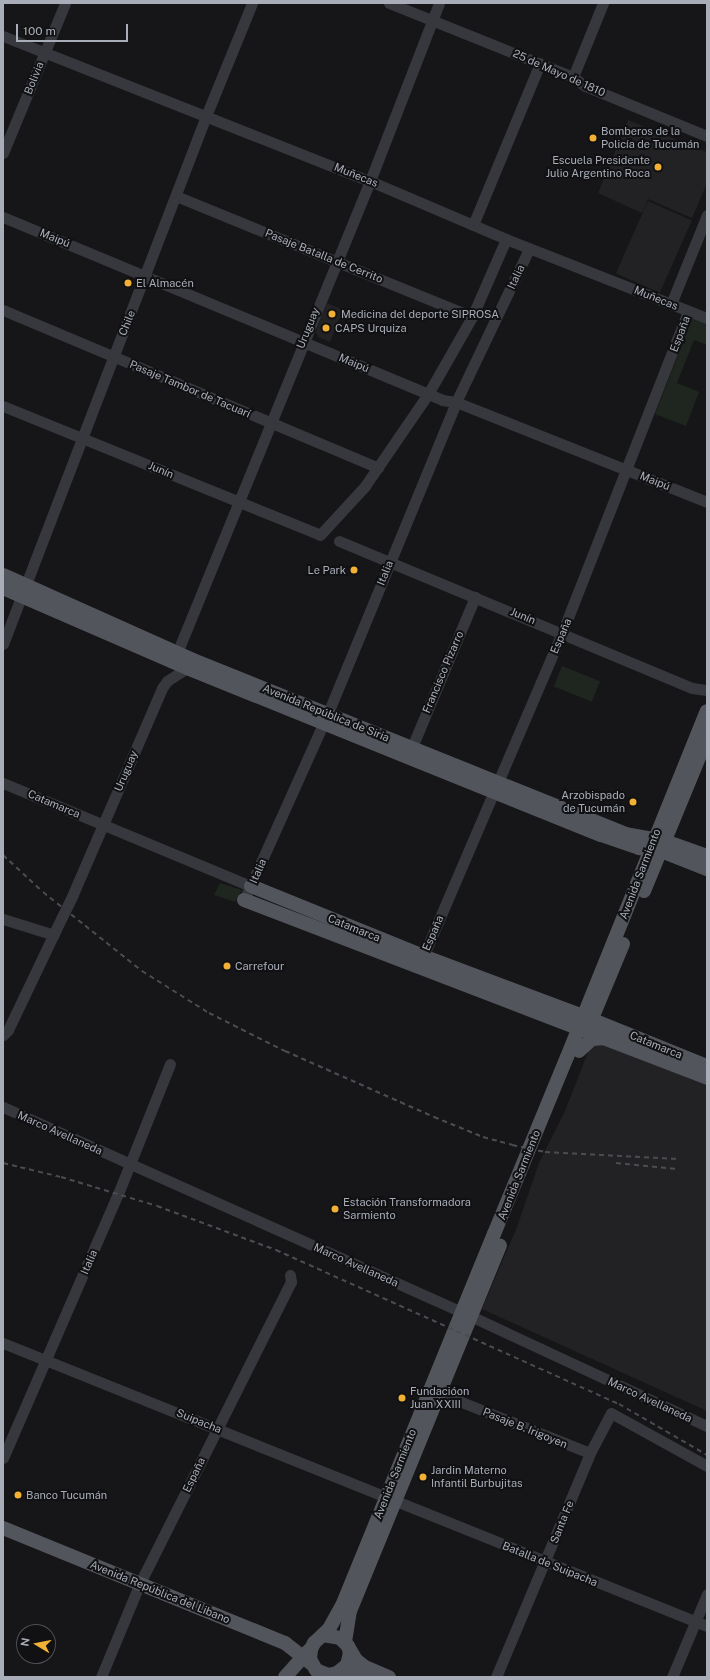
<!DOCTYPE html>
<html>
<head>
<meta charset="utf-8">
<style>
	body { margin:0 }
	#map { position:relative; width:710px; height:1680px; overflow:hidden; background:#161618; font-family:"Public Sans",sans-serif }
	div>[style] { position:absolute }
	.built>* { inset:0; background:#222225; transform-origin:0 0 }
	.green>* { inset:0; background:#1e261f; transform-origin:0 0 }
	.minor>* { height:11px; margin:-5.5px; padding:0 5.5px; transform-origin:5.5px; border-radius:5.5px; background:#37383d }
	.major>* { height:14px; margin:-7px; padding:0 7px; transform-origin:7px; border-radius:7px; background:#53555c }
	.rail>* { height:2px; margin-top:-1px; transform-origin:0; background:repeating-linear-gradient(90deg,#4a4c52 0 5px,transparent 0 9px) }
	.minor-bridge>* { height:11px; margin:-5.5px; padding:0 5.5px; transform-origin:5.5px; border-radius:5.5px; background:#37383d }
	.major-bridge>* { height:14px; margin:-7px; padding:0 7px; transform-origin:7px; border-radius:7px; background:#53555c }
	.dots>* { width:11px; height:11px; translate:-50% -50%; box-sizing:border-box; border:2px solid #111113; border-radius:50% }
	span { translate:-50% -50%; white-space:nowrap; text-align:center; line-height:1.15; -webkit-text-stroke:4px #111113; paint-order:stroke }
	.street-label { font-size:11px; color:#a8adb8 }
	.poi-label { font-size:11px; color:#a8adb8 }
	.left { translate:0 -50%; text-align:left }
	.right { translate:-100% -50%; text-align:right }
	.frame { position:absolute; inset:0; border:4px solid #a8adb8; pointer-events:none }
	.north { position:absolute; left:16px; top:1624px; width:40px; height:40px; box-sizing:border-box; background:#111113; border:1px solid #4d4f55; border-radius:50%; rotate:280deg; font-size:11px; font-weight:700; line-height:16px; text-align:center; color:#a8adb8 }
	.north::after { content:''; display:block; margin:auto; width:14px; height:18px; background:#f2b134; clip-path:polygon(50% 0,100% 100%,50% 72%,0 100%) }
	.scale { position:absolute; left:16px; top:24px; width:112px; height:18px; box-sizing:border-box; border:2px solid #a8adb8; border-top:0; padding-left:5px; font-size:12px; line-height:14px; white-space:nowrap; color:#a8adb8; -webkit-text-stroke:3px #111113; paint-order:stroke }
</style>
</head>
<body>
<div id="map">
	<div class="built">
		<i style="clip-path:polygon(628px 120px,707px 152px,707px 183px,692px 218px,648px 199px,642px 213px,598px 193px)"></i>
		<i style="left:648px;top:201px;width:48px;height:79px;rotate:24deg"></i>
		<i style="clip-path:polygon(327px 303px,343px 310px,330px 342px,318px 337px,316px 331px)"></i>
		<i style="clip-path:polygon(603px 1041px,707px 1083px,707px 1411px,482px 1309px,517px 1227px,539px 1163px,565px 1111px,590px 1047px)"></i>
	</div>
	<div class="green">
		<i style="clip-path:polygon(693px 317px,707px 323px,707px 345px,694px 340px,677px 383px,699px 392px,686px 426px,655px 414px)"></i>
		<i style="left:562px;top:666px;width:41px;height:22px;rotate:22deg"></i>
		<i style="clip-path:polygon(220px 883px,242px 890px,235px 902px,214px 895px)"></i>
	</div>
	<div class="minor">
		<i style="left:389px;top:3px;width:198px;rotate:21.9deg"></i>
		<i style="left:573px;top:77px;width:15px;rotate:37deg"></i>
		<i style="left:585px;top:86px;width:132px;rotate:22.3deg"></i>
		<i style="left:3px;top:36px;width:395px;rotate:21.6deg"></i>
		<i style="left:370px;top:181px;width:148px;rotate:23.1deg"></i>
		<i style="left:506px;top:239px;width:216px;rotate:21.5deg"></i>
		<i style="left:573px;top:77px;width:80px;rotate:-67.9deg"></i>
		<i style="left:3px;top:153px;width:162px;rotate:-67.5deg"></i>
		<i style="left:176px;top:196px;width:320px;rotate:22.2deg"></i>
		<i style="left:3px;top:217px;width:476px;rotate:22.6deg"></i>
		<i style="left:442px;top:400px;width:14px;rotate:8deg"></i>
		<i style="left:456px;top:402px;width:270px;rotate:21.7deg"></i>
		<i style="left:473px;top:225px;width:175px;rotate:-67.5deg"></i>
		<i style="left:671px;top:304px;width:96px;rotate:-68deg"></i>
		<i style="left:3px;top:310px;width:407px;rotate:22.8deg"></i>
		<i style="left:3px;top:406px;width:342px;rotate:22.1deg"></i>
		<i style="left:320px;top:535px;width:67px;rotate:-47.4deg"></i>
		<i style="left:365px;top:486px;width:112px;rotate:-55.6deg"></i>
		<i style="left:428px;top:394px;width:89px;rotate:-60.3deg"></i>
		<i style="left:472px;top:317px;width:85px;rotate:-66.4deg"></i>
		<i style="left:339px;top:541px;width:382px;rotate:22.6deg"></i>
		<i style="left:692px;top:688px;width:15px;rotate:8deg"></i>
		<i style="left:3px;top:644px;width:566px;rotate:-68.97deg"></i>
		<i style="left:206px;top:116px;width:122px;rotate:-67.8deg"></i>
		<i style="left:177px;top:653px;width:510px;rotate:-67.76deg"></i>
		<i style="left:370px;top:181px;width:191px;rotate:-68.8deg"></i>
		<i style="left:412px;top:747px;width:163px;rotate:-67.2deg"></i>
		<i style="left:3px;top:783px;width:269px;rotate:22.6deg"></i>
		<i style="left:73px;top:894px;width:224px;rotate:-66.6deg"></i>
		<i style="left:162px;top:688px;width:9px;rotate:-54deg"></i>
		<i style="left:167px;top:681px;width:24px;rotate:-33deg"></i>
		<i style="left:187px;top:668px;width:7px;rotate:-90deg"></i>
		<i style="left:244px;top:900px;width:205px;rotate:-65.8deg"></i>
		<i style="left:328px;top:713px;width:336px;rotate:-67.6deg"></i>
		<i style="left:456px;top:402px;width:170px;rotate:-64.5deg"></i>
		<i style="left:3px;top:919px;width:53px;rotate:17.4deg"></i>
		<i style="left:420px;top:964px;width:360px;rotate:-66.8deg"></i>
		<i style="left:562px;top:633px;width:346px;rotate:-68.6deg"></i>
		<i style="left:3px;top:1035px;width:7px;rotate:-45deg"></i>
		<i style="left:8px;top:1030px;width:125px;rotate:-64.5deg"></i>
		<i style="left:3px;top:1107px;width:503px;rotate:24.07deg"></i>
		<i style="left:462px;top:1312px;width:270px;rotate:25deg"></i>
		<i style="left:3px;top:1343px;width:759px;rotate:21.9deg"></i>
		<i style="left:439px;top:1393px;width:162px;rotate:21.7deg"></i>
		<i style="left:3px;top:1458px;width:288px;rotate:-66.5deg"></i>
		<i style="left:118px;top:1194px;width:140px;rotate:-68.2deg"></i>
		<i style="left:101px;top:1677px;width:102px;rotate:-67.5deg"></i>
		<i style="left:140px;top:1583px;width:337px;rotate:-63.4deg"></i>
		<i style="left:291px;top:1282px;width:7px;rotate:-98deg"></i>
		<i style="left:496px;top:1677px;width:243px;rotate:-67.2deg"></i>
		<i style="left:590px;top:1453px;width:45px;rotate:-62.3deg"></i>
		<i style="left:611px;top:1413px;width:110px;rotate:28.9deg"></i>
		<i style="left:672px;top:1677px;width:90px;rotate:-67.1deg"></i>
	</div>
	<div class="major">
		<i style="left:3px;top:575px;width:208px;rotate:24.1deg"></i>
		<i style="left:193px;top:660px;width:466px;rotate:21.9deg"></i>
		<i style="left:625px;top:834px;width:41px;rotate:9.9deg"></i>
		<i style="left:665px;top:841px;width:45px;rotate:19.7deg"></i>
		<i style="left:3px;top:588px;width:201px;rotate:23.5deg"></i>
		<i style="left:187px;top:668px;width:446px;rotate:22deg"></i>
		<i style="left:601px;top:835px;width:40px;rotate:18.9deg"></i>
		<i style="left:639px;top:848px;width:22px;rotate:8deg"></i>
		<i style="left:661px;top:851px;width:49px;rotate:21.4deg"></i>
		<i style="left:251px;top:886px;width:186px;rotate:22.1deg"></i>
		<i style="left:423px;top:956px;width:171px;rotate:20.6deg"></i>
		<i style="left:583px;top:1016px;width:134px;rotate:22deg"></i>
		<i style="left:644px;top:891px;width:165px;rotate:-67.6deg"></i>
		<i style="left:244px;top:900px;width:496px;rotate:21deg"></i>
		<i style="left:588px;top:1028px;width:91px;rotate:-67.4deg"></i>
		<i style="left:579px;top:1051px;width:18px;rotate:-43deg"></i>
		<i style="left:592px;top:1039px;width:13px;rotate:-4deg"></i>
		<i style="left:567px;top:1057px;width:373px;rotate:-68deg"></i>
		<i style="left:3px;top:1528px;width:305px;rotate:22.2deg"></i>
		<i style="left:285px;top:1643px;width:34px;rotate:38deg"></i>
		<i style="left:323px;top:1635px;width:17px;rotate:10deg"></i>
		<i style="left:340px;top:1638px;width:11px;rotate:45deg"></i>
		<i style="left:348px;top:1646px;width:7px;rotate:74deg"></i>
		<i style="left:350px;top:1653px;width:12px;rotate:104deg"></i>
		<i style="left:347px;top:1665px;width:13px;rotate:141deg"></i>
		<i style="left:337px;top:1673px;width:9px;rotate:167deg"></i>
		<i style="left:328px;top:1675px;width:13px;rotate:-157deg"></i>
		<i style="left:316px;top:1670px;width:13px;rotate:-119deg"></i>
		<i style="left:310px;top:1659px;width:10px;rotate:-84deg"></i>
		<i style="left:311px;top:1649px;width:7px;rotate:-63deg"></i>
		<i style="left:314px;top:1643px;width:21px;rotate:-43deg"></i>
		<i style="left:329px;top:1629px;width:26px;rotate:-61deg"></i>
		<i style="left:342px;top:1606px;width:402px;rotate:-67.8deg"></i>
		<i style="left:345px;top:1642px;width:31px;rotate:-81deg"></i>
		<i style="left:350px;top:1611px;width:395px;rotate:-67.7deg"></i>
		<i style="left:349px;top:1648px;width:14px;rotate:60deg"></i>
		<i style="left:356px;top:1660px;width:11px;rotate:38deg"></i>
		<i style="left:365px;top:1667px;width:26px;rotate:23deg"></i>
		<i style="left:337px;top:1673px;width:15px"></i>
		<i style="left:352px;top:1673px;width:11px;rotate:22deg"></i>
		<i style="left:285px;top:1677px;width:36px;rotate:-48deg"></i>
	</div>
	<div class="rail">
		<i style="left:3px;top:855px;width:54px;rotate:42.8deg"></i>
		<i style="left:43px;top:892px;width:127px;rotate:38.6deg"></i>
		<i style="left:142px;top:971px;width:79px;rotate:32.1deg"></i>
		<i style="left:209px;top:1013px;width:85px;rotate:26.6deg"></i>
		<i style="left:285px;top:1051px;width:163px;rotate:23.9deg"></i>
		<i style="left:434px;top:1117px;width:53px;rotate:22.2deg"></i>
		<i style="left:483px;top:1137px;width:30px;rotate:15deg"></i>
		<i style="left:512px;top:1145px;width:34px;rotate:12deg"></i>
		<i style="left:545px;top:1152px;width:133px;rotate:3deg"></i>
		<i style="left:3px;top:1163px;width:60px;rotate:13.6deg"></i>
		<i style="left:61px;top:1177px;width:100px;rotate:16.8deg"></i>
		<i style="left:157px;top:1206px;width:127px;rotate:20.3deg"></i>
		<i style="left:276px;top:1250px;width:376px;rotate:24.2deg"></i>
		<i style="left:619px;top:1404px;width:102px;rotate:30.1deg"></i>
		<i style="left:616px;top:1163px;width:61px;rotate:5.6deg"></i>
	</div>
	<div class="minor-bridge">
		<i style="left:62px;top:917px;width:25px;rotate:-64deg"></i>
	</div>
	<div class="major-bridge">
		<i style="left:494px;top:1234px;width:191px;rotate:-67.6deg"></i>
	</div>
	<div class="dots">
		<i style="left:593px;top:138px;background:#f2b134"></i>
		<i style="left:658px;top:167px;background:#f2b134"></i>
		<i style="left:128px;top:283px;background:#f2b134"></i>
		<i style="left:332px;top:314px;background:#f2b134"></i>
		<i style="left:326px;top:328px;background:#f2b134"></i>
		<i style="left:354px;top:570px;background:#f2b134"></i>
		<i style="left:633px;top:802px;background:#f2b134"></i>
		<i style="left:227px;top:966px;background:#f2b134"></i>
		<i style="left:335px;top:1209px;background:#f2b134"></i>
		<i style="left:402px;top:1398px;background:#f2b134"></i>
		<i style="left:423px;top:1477px;background:#f2b134"></i>
		<i style="left:18px;top:1495px;background:#f2b134"></i>
	</div>
	<div class="street-label">
		<span style="left:559px;top:73px;rotate:24deg">25 de Mayo de 1810</span>
		<span style="left:34px;top:78px;rotate:-68deg">Bolivia</span>
		<span style="left:356px;top:175px;rotate:22deg">Muñecas</span>
		<span style="left:55px;top:238px;rotate:22deg">Maipú</span>
		<span style="left:324px;top:256px;rotate:22deg">Pasaje Batalla de Cerrito</span>
		<span style="left:516px;top:277px;rotate:-65deg">Italia</span>
		<span style="left:656px;top:298px;rotate:22deg">Muñecas</span>
		<span style="left:127px;top:323px;rotate:-68deg">Chile</span>
		<span style="left:308px;top:328px;rotate:-68deg">Uruguay</span>
		<span style="left:680px;top:334px;rotate:-69deg">España</span>
		<span style="left:354px;top:363px;rotate:23deg">Maipú</span>
		<span style="left:190px;top:389px;rotate:23deg">Pasaje Tambor de Tacuarí</span>
		<span style="left:161px;top:470px;rotate:23deg">Junín</span>
		<span style="left:655px;top:481px;rotate:22deg">Maipú</span>
		<span style="left:385px;top:573px;rotate:-68deg">Italia</span>
		<span style="left:523px;top:616px;rotate:22deg">Junín</span>
		<span style="left:561px;top:636px;rotate:-67deg">España</span>
		<span style="left:443px;top:672px;rotate:-67deg">Francisco Pizarro</span>
		<span style="left:326px;top:713px;rotate:22deg">Avenida República de Siria</span>
		<span style="left:126px;top:771px;rotate:-67deg">Uruguay</span>
		<span style="left:54px;top:804px;rotate:23deg">Catamarca</span>
		<span style="left:258px;top:871px;rotate:-66deg">Italia</span>
		<span style="left:640px;top:874px;rotate:-69deg">Avenida Sarmiento</span>
		<span style="left:354px;top:928px;rotate:22deg">Catamarca</span>
		<span style="left:433px;top:933px;rotate:-67deg">España</span>
		<span style="left:656px;top:1045px;rotate:22deg">Catamarca</span>
		<span style="left:60px;top:1133px;rotate:24deg">Marco Avellaneda</span>
		<span style="left:519px;top:1175px;rotate:-68deg">Avenida Sarmiento</span>
		<span style="left:89px;top:1262px;rotate:-66deg">Italia</span>
		<span style="left:356px;top:1265px;rotate:24deg">Marco Avellaneda</span>
		<span style="left:650px;top:1400px;rotate:25deg">Marco Avellaneda</span>
		<span style="left:199px;top:1421px;rotate:22deg">Suipacha</span>
		<span style="left:525px;top:1428px;rotate:22deg">Pasaje B. Irigoyen</span>
		<span style="left:395px;top:1474px;rotate:-68deg">Avenida Sarmiento</span>
		<span style="left:194px;top:1475px;rotate:-64deg">España</span>
		<span style="left:562px;top:1522px;rotate:-68deg">Santa Fe</span>
		<span style="left:550px;top:1564px;rotate:22deg">Batalla de Suipacha</span>
		<span style="left:160px;top:1592px;rotate:22deg">Avenida República del Libano</span>
	</div>
	<div class="poi-label">
		<span class="left" style="left:601px;top:138px">Bomberos de la<br>Policía de Tucumán</span>
		<span class="right" style="left:650px;top:167px">Escuela Presidente<br>Julio Argentino Roca</span>
		<span class="left" style="left:136px;top:283px">El Almacén</span>
		<span class="left" style="left:341px;top:314px">Medicina del deporte SIPROSA</span>
		<span class="left" style="left:335px;top:328px">CAPS Urquiza</span>
		<span class="right" style="left:346px;top:570px">Le Park</span>
		<span class="right" style="left:625px;top:802px">Arzobispado<br>de Tucumán</span>
		<span class="left" style="left:235px;top:966px">Carrefour</span>
		<span class="left" style="left:343px;top:1209px">Estación Transformadora<br>Sarmiento</span>
		<span class="left" style="left:410px;top:1398px">Fundacióon<br>Juan XXIII</span>
		<span class="left" style="left:431px;top:1477px">Jardin Materno<br>Infantil Burbujitas</span>
		<span class="left" style="left:26px;top:1495px">Banco Tucumán</span>
	</div>
	<div class="frame"></div>
	<div class="north">N</div>
	<div class="scale">100 m</div>
</div>
</body>
</html>
